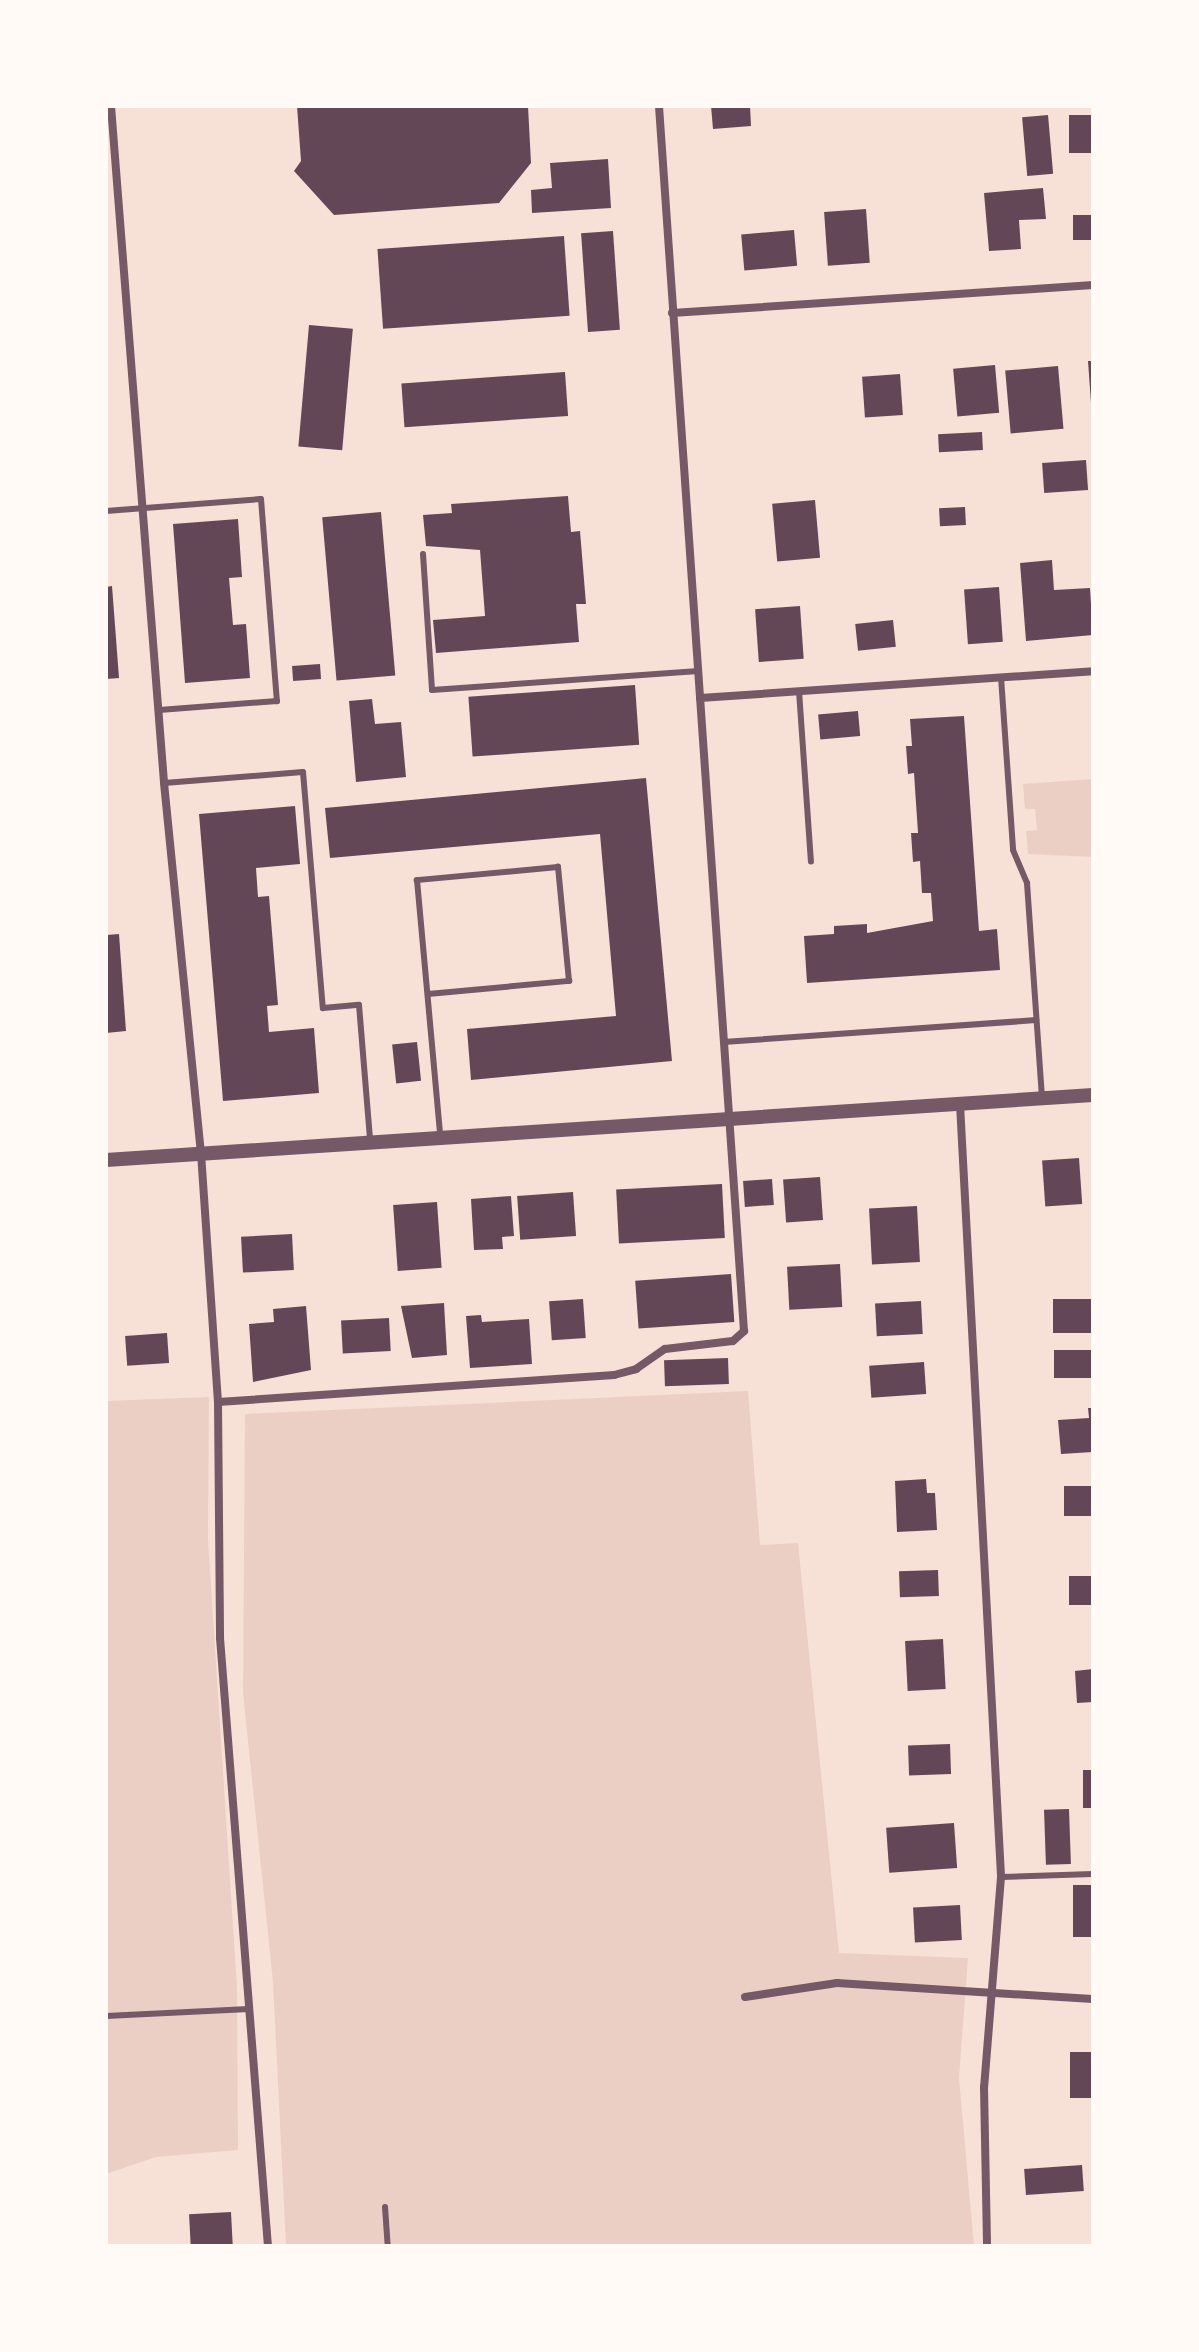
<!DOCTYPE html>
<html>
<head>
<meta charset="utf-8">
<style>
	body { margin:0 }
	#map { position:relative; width:1199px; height:2352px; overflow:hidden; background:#f7e1d7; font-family:"Noto Sans",sans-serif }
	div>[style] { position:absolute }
	.green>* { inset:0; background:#ebcfc5 }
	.building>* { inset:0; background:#644757; transform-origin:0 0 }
	.service>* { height:6px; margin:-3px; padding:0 3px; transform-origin:3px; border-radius:3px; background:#755966 }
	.minor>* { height:8px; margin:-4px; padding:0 4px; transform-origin:4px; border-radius:4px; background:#755966 }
	.tertiary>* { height:14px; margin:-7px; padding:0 7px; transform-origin:7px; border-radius:7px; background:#755966 }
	span { translate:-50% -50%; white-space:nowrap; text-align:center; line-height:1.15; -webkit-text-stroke:6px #fffaf5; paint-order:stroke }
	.frame { position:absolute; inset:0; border:108px solid #fffaf5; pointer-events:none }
</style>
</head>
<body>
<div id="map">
	<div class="green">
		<i style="clip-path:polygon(1093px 779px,1093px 857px,1028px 854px,1026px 831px,1037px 830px,1035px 809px,1025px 809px,1023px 784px)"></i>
		<i style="clip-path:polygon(748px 1391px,760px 1545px,798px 1543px,839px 1953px,968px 1958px,959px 2078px,974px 2246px,286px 2246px,273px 1982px,243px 1693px,245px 1414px)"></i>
		<i style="clip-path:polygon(209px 1397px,208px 1539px,237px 1988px,238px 2150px,156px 2157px,106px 2174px,106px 1401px)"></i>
	</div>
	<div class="building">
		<i style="clip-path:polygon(297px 106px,528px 106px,531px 163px,499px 203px,334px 215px,294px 171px,301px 161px)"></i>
		<i style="clip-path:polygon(711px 106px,750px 106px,751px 126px,713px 129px)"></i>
		<i style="left:1048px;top:115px;width:59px;height:26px;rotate:85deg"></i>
		<i style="left:1093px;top:115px;width:38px;height:24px;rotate:90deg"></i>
		<i style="clip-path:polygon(608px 159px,611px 208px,532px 213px,531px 190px,552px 188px,550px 163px)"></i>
		<i style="clip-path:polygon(1043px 188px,1046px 219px,1019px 220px,1021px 249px,989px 251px,984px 193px)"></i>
		<i style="left:866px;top:209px;width:54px;height:42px;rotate:86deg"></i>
		<i style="left:1093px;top:215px;width:25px;height:20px;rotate:90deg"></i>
		<i style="left:794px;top:230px;width:36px;height:53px;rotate:85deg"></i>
		<i style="left:613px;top:231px;width:99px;height:32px;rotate:86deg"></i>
		<i style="left:564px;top:236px;width:80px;height:187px;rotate:86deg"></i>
		<i style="left:309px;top:325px;width:44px;height:122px;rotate:5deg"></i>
		<i style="clip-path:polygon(1088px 361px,1093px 361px,1093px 402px,1091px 403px)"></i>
		<i style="left:995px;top:365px;width:48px;height:42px;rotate:85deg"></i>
		<i style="left:1058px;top:366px;width:63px;height:53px;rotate:85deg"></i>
		<i style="left:565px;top:372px;width:44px;height:164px;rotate:86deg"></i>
		<i style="left:900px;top:374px;width:41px;height:38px;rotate:86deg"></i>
		<i style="left:982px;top:432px;width:18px;height:44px;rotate:87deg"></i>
		<i style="left:1086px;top:460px;width:30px;height:44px;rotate:86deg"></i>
		<i style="clip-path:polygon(568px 496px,571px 532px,580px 531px,586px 604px,576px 604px,579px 642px,436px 653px,433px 620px,485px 616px,480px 550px,426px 546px,423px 515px,452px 513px,451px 504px)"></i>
		<i style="left:815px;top:500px;width:58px;height:43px;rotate:85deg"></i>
		<i style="left:965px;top:507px;width:18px;height:26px;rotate:87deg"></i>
		<i style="left:381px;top:512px;width:164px;height:59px;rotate:85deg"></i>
		<i style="clip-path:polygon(238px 519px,242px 577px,229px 578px,233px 625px,246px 624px,250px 678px,185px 683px,173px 524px)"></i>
		<i style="clip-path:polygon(1052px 560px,1054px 590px,1090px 588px,1093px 635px,1026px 641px,1020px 563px)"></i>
		<i style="clip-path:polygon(112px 586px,119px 678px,106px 679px,106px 587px)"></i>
		<i style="left:999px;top:587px;width:55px;height:35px;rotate:86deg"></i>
		<i style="left:800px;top:606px;width:53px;height:45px;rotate:86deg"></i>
		<i style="left:893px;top:620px;width:27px;height:38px;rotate:84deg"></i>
		<i style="left:320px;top:664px;width:15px;height:28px;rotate:86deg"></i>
		<i style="left:635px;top:685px;width:60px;height:167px;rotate:86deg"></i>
		<i style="clip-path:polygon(372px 699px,375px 724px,401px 722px,406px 777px,356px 782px,349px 701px)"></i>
		<i style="left:858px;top:711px;width:25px;height:40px;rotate:85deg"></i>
		<i style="clip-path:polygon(964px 716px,979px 931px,997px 929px,1000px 970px,807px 983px,804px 936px,834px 934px,834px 926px,867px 924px,867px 933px,933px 921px,931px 893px,922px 893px,920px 861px,913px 862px,911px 833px,918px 833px,914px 773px,908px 774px,906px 746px,912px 746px,910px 719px)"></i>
		<i style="clip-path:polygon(646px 778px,672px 1061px,471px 1080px,467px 1029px,616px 1016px,600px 834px,330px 858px,325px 808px)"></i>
		<i style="clip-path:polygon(295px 806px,300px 864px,256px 868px,258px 897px,269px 896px,278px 1005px,267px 1006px,269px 1032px,314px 1028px,319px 1093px,223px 1101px,199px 814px)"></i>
		<i style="clip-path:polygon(119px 934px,126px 1031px,106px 1033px,106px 935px)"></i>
		<i style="left:417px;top:1042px;width:39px;height:25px;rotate:84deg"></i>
		<i style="left:1079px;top:1158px;width:46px;height:37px;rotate:86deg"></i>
		<i style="left:820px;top:1177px;width:43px;height:37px;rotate:86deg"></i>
		<i style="left:772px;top:1179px;width:26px;height:29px;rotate:86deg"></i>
		<i style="left:722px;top:1184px;width:54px;height:106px;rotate:87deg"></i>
		<i style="left:573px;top:1192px;width:44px;height:56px;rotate:86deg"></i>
		<i style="clip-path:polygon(511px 1196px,514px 1236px,502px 1237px,503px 1249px,474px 1250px,471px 1199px)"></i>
		<i style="left:437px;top:1202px;width:66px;height:44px;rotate:86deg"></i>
		<i style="left:917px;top:1206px;width:56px;height:48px;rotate:87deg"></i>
		<i style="left:292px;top:1234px;width:36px;height:51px;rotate:87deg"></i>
		<i style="left:840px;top:1264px;width:43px;height:53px;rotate:87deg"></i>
		<i style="left:731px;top:1274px;width:48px;height:96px;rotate:86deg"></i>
		<i style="left:583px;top:1299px;width:39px;height:34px;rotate:86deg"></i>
		<i style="left:1093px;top:1299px;width:34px;height:40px;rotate:90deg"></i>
		<i style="left:921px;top:1301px;width:33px;height:46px;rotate:87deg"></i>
		<i style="clip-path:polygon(444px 1303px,447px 1355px,412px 1358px,401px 1306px)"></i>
		<i style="clip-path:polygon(306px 1306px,311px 1370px,253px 1382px,249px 1324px,274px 1322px,273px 1309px)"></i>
		<i style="clip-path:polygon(481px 1315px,482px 1322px,529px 1319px,532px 1364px,470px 1368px,466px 1316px)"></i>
		<i style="left:389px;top:1318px;width:33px;height:48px;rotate:87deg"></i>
		<i style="left:167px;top:1333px;width:30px;height:42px;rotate:86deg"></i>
		<i style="left:1093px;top:1350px;width:28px;height:39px;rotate:90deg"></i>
		<i style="left:728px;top:1358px;width:26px;height:64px;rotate:88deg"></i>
		<i style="left:924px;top:1362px;width:32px;height:55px;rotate:86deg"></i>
		<i style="clip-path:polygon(1088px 1408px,1093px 1408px,1093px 1452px,1061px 1454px,1058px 1420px,1089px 1418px)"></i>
		<i style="clip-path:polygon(926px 1479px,927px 1493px,935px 1493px,937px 1530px,897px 1532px,895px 1481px)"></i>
		<i style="left:1093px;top:1486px;width:30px;height:29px;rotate:90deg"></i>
		<i style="left:938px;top:1570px;width:26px;height:39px;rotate:88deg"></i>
		<i style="left:1093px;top:1576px;width:29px;height:24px;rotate:90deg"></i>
		<i style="left:943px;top:1639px;width:50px;height:38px;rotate:87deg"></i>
		<i style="clip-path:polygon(1093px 1669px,1093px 1702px,1077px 1703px,1075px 1671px)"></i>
		<i style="left:950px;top:1744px;width:30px;height:42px;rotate:88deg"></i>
		<i style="left:1083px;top:1770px;width:10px;height:38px"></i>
		<i style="left:1069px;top:1809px;width:55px;height:25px;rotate:88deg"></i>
		<i style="left:954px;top:1823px;width:45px;height:68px;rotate:86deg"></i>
		<i style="left:1093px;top:1885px;width:52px;height:20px;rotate:90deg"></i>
		<i style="left:960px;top:1905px;width:35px;height:47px;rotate:87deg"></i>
		<i style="left:1070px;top:2052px;width:23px;height:46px"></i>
		<i style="left:1082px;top:2165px;width:26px;height:58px;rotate:86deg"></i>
		<i style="left:231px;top:2212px;width:34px;height:42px;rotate:87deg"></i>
	</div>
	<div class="service">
		<i style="left:106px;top:511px;width:155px;rotate:-4.4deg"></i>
		<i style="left:261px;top:499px;width:203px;rotate:85.5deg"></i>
		<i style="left:277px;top:701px;width:118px;rotate:175.6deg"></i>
		<i style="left:423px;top:554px;width:136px;rotate:86.2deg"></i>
		<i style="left:432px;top:690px;width:267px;rotate:-4.1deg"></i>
		<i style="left:1001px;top:677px;width:173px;rotate:86deg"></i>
		<i style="left:1013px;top:850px;width:36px;rotate:67deg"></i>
		<i style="left:1027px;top:883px;width:216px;rotate:86deg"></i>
		<i style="left:799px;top:691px;width:171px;rotate:86deg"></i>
		<i style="left:164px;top:783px;width:139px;rotate:-4.5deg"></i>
		<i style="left:303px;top:772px;width:237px;rotate:85.2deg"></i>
		<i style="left:323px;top:1008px;width:36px;rotate:-5deg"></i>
		<i style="left:359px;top:1005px;width:135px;rotate:85.3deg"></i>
		<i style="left:428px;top:994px;width:142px;rotate:-5.3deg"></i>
		<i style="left:569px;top:981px;width:115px;rotate:-95.5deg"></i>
		<i style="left:558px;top:867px;width:142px;rotate:174.7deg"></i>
		<i style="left:417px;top:880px;width:256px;rotate:84.8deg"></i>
		<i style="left:723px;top:1042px;width:314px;rotate:-4deg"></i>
		<i style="left:1001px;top:1877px;width:92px;rotate:-1.9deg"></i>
		<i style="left:106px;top:2016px;width:143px;rotate:-2.8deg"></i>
		<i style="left:385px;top:2207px;width:39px;rotate:86deg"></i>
	</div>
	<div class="minor">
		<i style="left:111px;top:106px;width:679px;rotate:85.52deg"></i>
		<i style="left:164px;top:783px;width:372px;rotate:84.3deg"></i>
		<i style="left:201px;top:1153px;width:250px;rotate:86.1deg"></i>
		<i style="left:218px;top:1402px;width:236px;rotate:89.5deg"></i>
		<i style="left:220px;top:1638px;width:610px;rotate:85.49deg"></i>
		<i style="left:672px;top:313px;width:422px;rotate:-3.8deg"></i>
		<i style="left:700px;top:698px;width:394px;rotate:-3.9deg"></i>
		<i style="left:960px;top:1104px;width:774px;rotate:86.96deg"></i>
		<i style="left:1001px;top:1877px;width:211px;rotate:94.6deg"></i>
		<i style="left:984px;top:2087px;width:159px;rotate:88.9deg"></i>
		<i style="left:218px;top:1402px;width:397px;rotate:-3.9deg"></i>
		<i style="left:614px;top:1375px;width:23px;rotate:-15deg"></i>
		<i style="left:636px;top:1369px;width:35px;rotate:-35deg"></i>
		<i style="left:665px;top:1349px;width:68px;rotate:-6.7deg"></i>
		<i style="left:733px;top:1341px;width:15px;rotate:-42deg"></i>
		<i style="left:744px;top:1331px;width:1228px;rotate:-93.97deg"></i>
		<i style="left:745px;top:1997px;width:93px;rotate:-8.7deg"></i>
		<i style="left:837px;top:1983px;width:256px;rotate:3.6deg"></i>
	</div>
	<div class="tertiary">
		<i style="left:106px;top:1160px;width:989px;rotate:-3.77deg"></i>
	</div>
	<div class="frame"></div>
</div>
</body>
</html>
